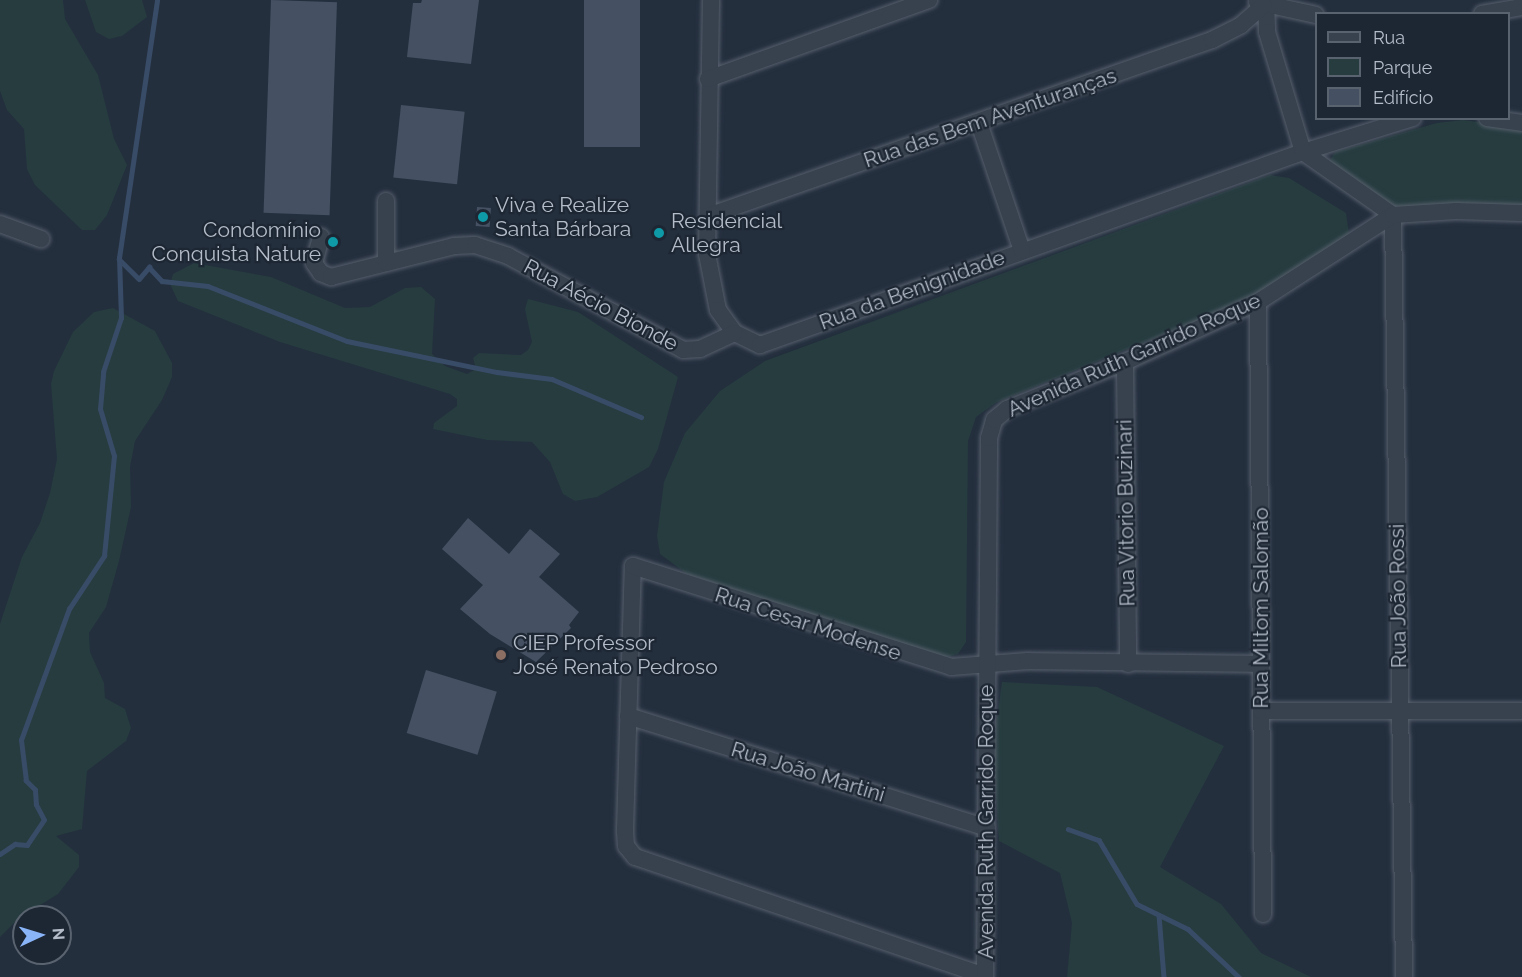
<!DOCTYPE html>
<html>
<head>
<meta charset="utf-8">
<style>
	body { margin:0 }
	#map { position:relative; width:1522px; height:977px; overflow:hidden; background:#242f3e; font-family:Raleway,sans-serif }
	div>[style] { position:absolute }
	.green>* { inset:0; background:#263c3f }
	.stream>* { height:4.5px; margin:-2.25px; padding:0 2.25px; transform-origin:2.25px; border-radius:2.25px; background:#394c67 }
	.building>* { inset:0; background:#455162; transform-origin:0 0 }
	.roads { filter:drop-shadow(0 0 2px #565f6c) drop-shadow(0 0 2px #565f6c) }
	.street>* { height:16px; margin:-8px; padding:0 8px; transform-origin:8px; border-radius:8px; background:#38414e }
	.dots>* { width:16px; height:16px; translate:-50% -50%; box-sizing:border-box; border:3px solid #1d2633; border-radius:50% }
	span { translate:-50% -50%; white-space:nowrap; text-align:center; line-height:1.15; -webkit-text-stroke:4.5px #1d2633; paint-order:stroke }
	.street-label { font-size:21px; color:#b4bcc9 }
	.poi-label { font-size:21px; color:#b4bcc9 }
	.left { translate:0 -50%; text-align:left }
	.right { translate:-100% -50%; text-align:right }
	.legend { position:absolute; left:1315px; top:12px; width:195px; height:108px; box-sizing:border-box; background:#1d2633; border:2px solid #59626f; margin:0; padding:8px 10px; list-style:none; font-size:18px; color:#b4bcc9 }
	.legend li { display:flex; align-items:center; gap:12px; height:30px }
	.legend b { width:30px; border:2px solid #59626f }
	.north { position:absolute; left:12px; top:905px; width:60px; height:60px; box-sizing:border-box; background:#1d2633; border:2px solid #59626f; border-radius:50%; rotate:86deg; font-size:16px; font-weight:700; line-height:24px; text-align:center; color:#b4bcc9 }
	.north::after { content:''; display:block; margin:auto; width:21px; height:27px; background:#8ab4f8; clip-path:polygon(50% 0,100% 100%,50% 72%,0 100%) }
</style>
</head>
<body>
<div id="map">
	<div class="green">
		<i style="clip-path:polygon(0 0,63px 0,65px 19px,98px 75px,114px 139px,127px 165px,107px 215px,95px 230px,82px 230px,35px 185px,27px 169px,24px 129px,7px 110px,0 91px)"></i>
		<i style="clip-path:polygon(85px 0,142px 0,147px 17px,122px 36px,109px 39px,96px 32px)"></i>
		<i style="clip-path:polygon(1463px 120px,1522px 128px,1522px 206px,1476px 203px,1400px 210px,1329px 162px,1335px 152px,1437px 123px)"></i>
		<i style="clip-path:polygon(1270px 175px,1289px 178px,1346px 213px,1349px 234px,1248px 300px,997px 402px,976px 417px,968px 441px,966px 642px,958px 654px,938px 659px,687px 574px,660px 554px,657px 536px,664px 482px,685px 433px,720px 391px,765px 361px)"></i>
		<i style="clip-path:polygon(194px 263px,271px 277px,345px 308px,370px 307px,405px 288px,421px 287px,435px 299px,432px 354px,445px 366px,467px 374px,476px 369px,473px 358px,479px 353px,521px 355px,528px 350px,532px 342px,525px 309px,528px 299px,578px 312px,678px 377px,658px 449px,649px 467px,597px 497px,575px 501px,563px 494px,550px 462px,532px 442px,487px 440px,433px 429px,434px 423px,457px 406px,457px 399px,450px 394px,280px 342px,178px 301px,170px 284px,173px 274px)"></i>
		<i style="clip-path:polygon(113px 308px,155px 331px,172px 363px,172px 377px,162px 400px,135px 441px,130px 467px,131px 507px,119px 561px,106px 607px,89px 633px,90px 652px,104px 683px,105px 698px,125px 709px,131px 728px,126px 741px,87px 771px,82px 829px,56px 836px,79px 855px,79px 867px,58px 894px,19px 918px,0 937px,0 624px,22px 557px,40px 523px,50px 493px,57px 459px,51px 384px,54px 371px,73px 332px,94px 312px)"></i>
		<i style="clip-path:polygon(1002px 682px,1097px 687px,1224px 746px,1160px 867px,1221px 904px,1261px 953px,1311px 977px,1067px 977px,1072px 923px,1060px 873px,999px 841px,993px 746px)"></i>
	</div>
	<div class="stream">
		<i style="left:119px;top:259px;width:28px;rotate:45deg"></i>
		<i style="left:139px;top:279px;width:16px;rotate:-50deg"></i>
		<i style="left:149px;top:267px;width:19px;rotate:47deg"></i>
		<i style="left:162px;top:281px;width:46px;rotate:6.2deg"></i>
		<i style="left:208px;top:286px;width:149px;rotate:21.6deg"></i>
		<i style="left:347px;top:341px;width:153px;rotate:11.7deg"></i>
		<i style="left:497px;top:372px;width:55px;rotate:7.3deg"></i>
		<i style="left:552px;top:379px;width:97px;rotate:23.1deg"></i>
		<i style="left:1068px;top:829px;width:33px;rotate:20deg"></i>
		<i style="left:1099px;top:840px;width:74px;rotate:59.3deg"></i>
		<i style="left:1137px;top:904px;width:57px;rotate:26.1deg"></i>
		<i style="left:1188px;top:929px;width:70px;rotate:43.3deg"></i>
		<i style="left:0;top:854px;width:18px;rotate:-34deg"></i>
		<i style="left:15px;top:844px;width:12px;rotate:5deg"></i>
		<i style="left:27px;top:845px;width:30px;rotate:-56deg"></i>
		<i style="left:44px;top:820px;width:17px;rotate:-118deg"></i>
		<i style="left:36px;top:805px;width:15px;rotate:-94deg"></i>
		<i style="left:35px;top:790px;width:13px;rotate:-135deg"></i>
		<i style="left:26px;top:781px;width:41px;rotate:-97deg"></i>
		<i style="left:21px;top:740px;width:140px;rotate:-69.9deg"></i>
		<i style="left:69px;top:609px;width:64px;rotate:-56.6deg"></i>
		<i style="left:104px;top:556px;width:100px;rotate:-84.3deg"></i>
		<i style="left:114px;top:456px;width:49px;rotate:-106.6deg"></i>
		<i style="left:100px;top:409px;width:37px;rotate:-85deg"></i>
		<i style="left:103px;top:372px;width:57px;rotate:-71.6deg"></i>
		<i style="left:121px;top:318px;width:60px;rotate:-91.9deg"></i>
		<i style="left:119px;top:258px;width:261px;rotate:-81.6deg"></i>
		<i style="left:1159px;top:915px;width:62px;rotate:85.4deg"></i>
	</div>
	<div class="building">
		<i style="left:271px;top:0;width:66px;height:213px;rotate:2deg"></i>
		<i style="clip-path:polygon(422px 0,479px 0,471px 64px,407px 57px,413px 3px,421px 3px)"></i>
		<i style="left:584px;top:0;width:56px;height:147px"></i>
		<i style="left:401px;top:105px;width:64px;height:73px;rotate:6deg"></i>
		<i style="left:477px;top:207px;width:14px;height:19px;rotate:4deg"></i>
		<i style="clip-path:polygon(468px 518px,509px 554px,530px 529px,560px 554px,539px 577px,579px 612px,569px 625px,571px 628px,536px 662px,490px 634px,460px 609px,483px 585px,442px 549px)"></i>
		<i style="left:426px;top:670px;width:74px;height:66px;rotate:17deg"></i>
	</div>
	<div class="roads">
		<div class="street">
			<i style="left:711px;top:0;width:254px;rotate:90.9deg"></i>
			<i style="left:707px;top:254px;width:57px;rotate:78.9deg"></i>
			<i style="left:718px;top:310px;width:29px;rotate:54deg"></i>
			<i style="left:735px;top:333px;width:28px;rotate:26deg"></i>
			<i style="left:760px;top:345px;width:576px;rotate:-19.57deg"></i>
			<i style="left:1303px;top:152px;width:115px;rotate:-17.2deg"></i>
			<i style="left:1266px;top:0;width:32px;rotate:88deg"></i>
			<i style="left:1267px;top:32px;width:125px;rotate:73.3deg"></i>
			<i style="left:1303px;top:152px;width:110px;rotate:35deg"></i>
			<i style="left:1393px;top:215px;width:762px;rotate:89.17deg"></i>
			<i style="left:1257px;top:2px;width:60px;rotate:12.4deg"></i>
			<i style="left:1482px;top:14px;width:41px;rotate:-9.9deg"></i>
			<i style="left:708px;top:79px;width:235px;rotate:-19.7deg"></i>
			<i style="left:1487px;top:118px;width:35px;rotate:8deg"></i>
			<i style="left:979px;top:123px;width:135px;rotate:71.4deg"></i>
			<i style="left:708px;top:216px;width:534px;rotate:-19.25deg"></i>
			<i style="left:1212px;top:40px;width:33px;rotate:-27deg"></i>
			<i style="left:1241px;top:25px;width:30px;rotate:-41deg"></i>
			<i style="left:0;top:224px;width:44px;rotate:20.1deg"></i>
			<i style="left:321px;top:237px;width:27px;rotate:105deg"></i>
			<i style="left:314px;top:263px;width:12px;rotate:55deg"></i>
			<i style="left:321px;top:273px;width:11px;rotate:22deg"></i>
			<i style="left:331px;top:277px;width:127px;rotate:-14.1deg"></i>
			<i style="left:454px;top:246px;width:21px;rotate:-3deg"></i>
			<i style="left:475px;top:245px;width:35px;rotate:18deg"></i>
			<i style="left:508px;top:256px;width:199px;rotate:28.2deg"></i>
			<i style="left:683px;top:350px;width:17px;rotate:-3deg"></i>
			<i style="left:700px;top:349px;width:38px;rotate:-25deg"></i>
			<i style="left:386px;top:263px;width:62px;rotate:-90deg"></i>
			<i style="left:1258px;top:302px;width:612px;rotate:89.53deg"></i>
			<i style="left:1125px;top:362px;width:302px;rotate:89.4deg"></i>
			<i style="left:1261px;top:711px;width:261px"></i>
			<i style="left:628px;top:716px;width:376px;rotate:17.3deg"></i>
			<i style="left:985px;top:976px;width:370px;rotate:-161.2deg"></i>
			<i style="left:635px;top:857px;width:14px;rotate:-129deg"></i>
			<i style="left:626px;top:846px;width:16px;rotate:-94deg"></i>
			<i style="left:625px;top:830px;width:264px;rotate:-88.3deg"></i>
			<i style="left:633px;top:566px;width:334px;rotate:17.6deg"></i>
			<i style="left:951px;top:667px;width:77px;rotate:-4.5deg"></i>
			<i style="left:1028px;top:661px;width:233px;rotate:0.7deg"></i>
			<i style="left:985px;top:977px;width:539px;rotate:-89.57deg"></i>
			<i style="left:989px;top:438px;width:19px;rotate:-74deg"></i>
			<i style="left:994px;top:420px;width:17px;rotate:-40deg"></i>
			<i style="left:1007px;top:409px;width:127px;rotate:-21.7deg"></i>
			<i style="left:1125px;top:362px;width:146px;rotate:-24.3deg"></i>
			<i style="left:1258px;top:302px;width:161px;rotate:-32.8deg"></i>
			<i style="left:1393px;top:215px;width:63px;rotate:-3.6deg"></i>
			<i style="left:1456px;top:211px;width:66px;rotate:1.7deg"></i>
		</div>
	</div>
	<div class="dots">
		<i style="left:483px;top:217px;background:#0f9aa8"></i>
		<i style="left:659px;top:233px;background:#0f9aa8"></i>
		<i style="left:333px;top:242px;background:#0f9aa8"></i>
		<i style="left:501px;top:655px;background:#8d6e63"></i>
	</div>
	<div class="street-label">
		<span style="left:990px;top:118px;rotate:-19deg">Rua das Bem Aventuranças</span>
		<span style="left:912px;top:290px;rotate:-20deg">Rua da Benignidade</span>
		<span style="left:601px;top:305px;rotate:28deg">Rua Aécio Bionde</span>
		<span style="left:1134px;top:355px;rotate:-24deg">Avenida Ruth Garrido Roque</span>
		<span style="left:1126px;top:513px;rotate:-91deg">Rua Vitorio Buzinari</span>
		<span style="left:1398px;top:596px;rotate:-91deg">Rua João Rossi</span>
		<span style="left:1261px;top:608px;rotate:-90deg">Rua Miltom Salomão</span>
		<span style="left:808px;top:624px;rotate:18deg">Rua Cesar Modense</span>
		<span style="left:808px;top:772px;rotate:17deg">Rua João Martini</span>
		<span style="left:986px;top:822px;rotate:-90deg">Avenida Ruth Garrido Roque</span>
	</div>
	<div class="poi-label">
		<span class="left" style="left:495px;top:217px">Viva e Realize<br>Santa Bárbara</span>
		<span class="left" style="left:671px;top:233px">Residencial<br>Allegra</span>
		<span class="right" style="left:321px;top:242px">Condomínio<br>Conquista Nature</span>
		<span class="left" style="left:513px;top:655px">CIEP Professor<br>José Renato Pedroso</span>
	</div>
	<ul class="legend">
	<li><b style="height:8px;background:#38414e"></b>Rua</li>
	<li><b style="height:16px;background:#263c3f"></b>Parque</li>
	<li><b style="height:16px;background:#455162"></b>Edifício</li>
	</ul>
	<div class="north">N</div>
</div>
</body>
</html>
